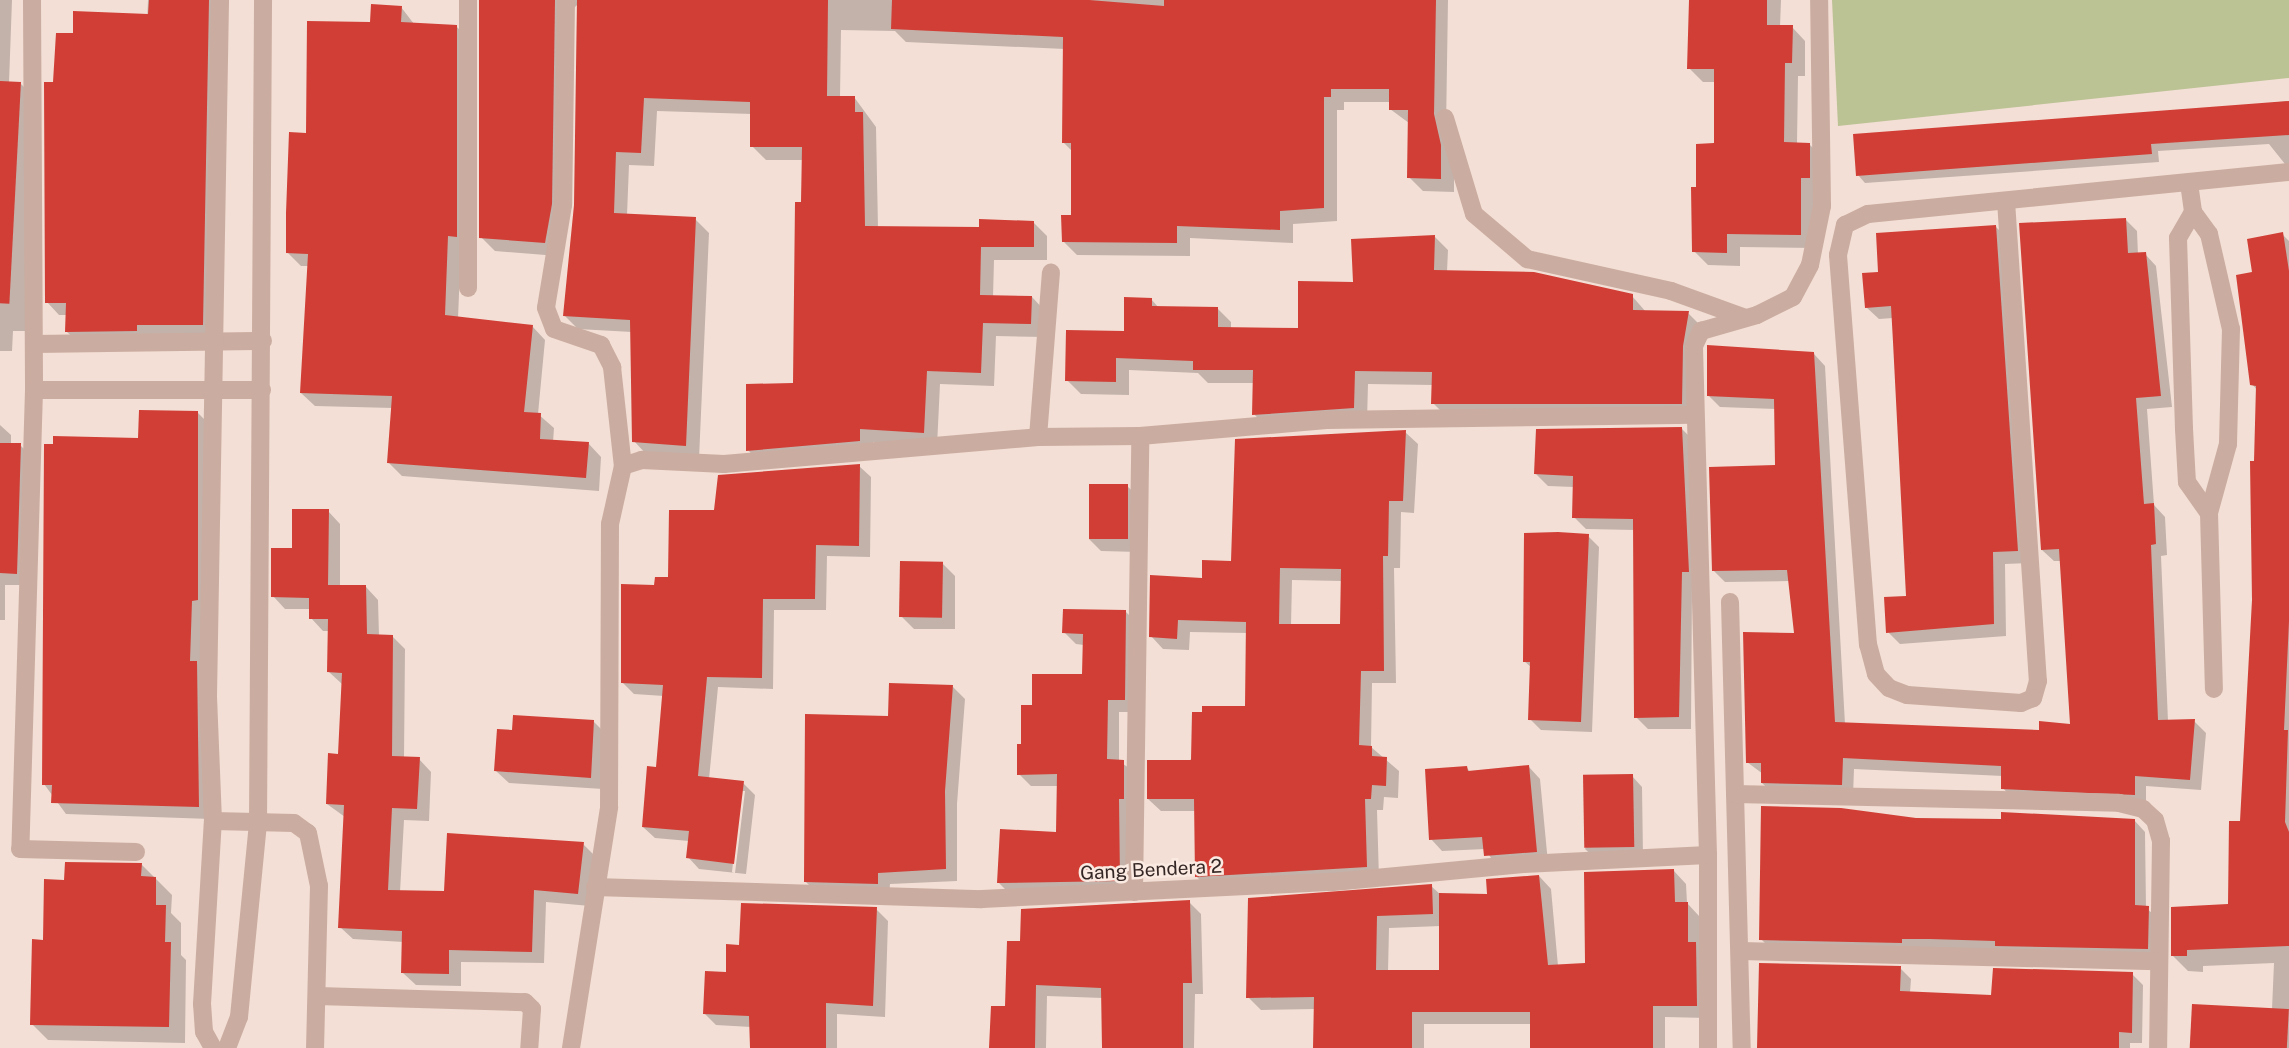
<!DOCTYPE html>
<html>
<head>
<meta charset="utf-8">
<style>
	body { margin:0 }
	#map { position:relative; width:2289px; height:1048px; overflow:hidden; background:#f3dfd5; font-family:"Public Sans",sans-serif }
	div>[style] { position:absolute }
	.green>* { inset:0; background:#bbc294 }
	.shadow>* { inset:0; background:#0003 }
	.building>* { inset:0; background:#d13e35; transform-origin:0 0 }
	.street>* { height:18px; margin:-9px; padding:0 9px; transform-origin:9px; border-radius:9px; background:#cbaca0 }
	span { translate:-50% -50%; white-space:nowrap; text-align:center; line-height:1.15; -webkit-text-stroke:5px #faeae1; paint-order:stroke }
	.street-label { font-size:19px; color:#342624 }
</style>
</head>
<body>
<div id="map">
	<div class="green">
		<i style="clip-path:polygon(1832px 0,2289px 0,2289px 78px,1838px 126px)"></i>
	</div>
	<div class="shadow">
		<i style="clip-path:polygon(0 0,12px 0,9px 83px,20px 83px,33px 96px,26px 331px,13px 331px,12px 351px,0 351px)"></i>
		<i style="clip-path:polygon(148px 0,227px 0,215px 337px,80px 344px,67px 332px,67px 315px,59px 315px,47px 302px,144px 94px)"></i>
		<i style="clip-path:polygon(482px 0,1448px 0,1446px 129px,1454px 160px,1454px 192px,1423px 191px,1409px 177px,1409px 123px,1390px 109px,1390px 102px,1344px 102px,1344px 110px,1337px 110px,1337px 221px,1293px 224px,1293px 243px,1190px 238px,1190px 256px,1077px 255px,1063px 241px,1073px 216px,1072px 151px,1063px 142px,1065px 49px,906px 42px,895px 31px,841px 30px,840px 98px,854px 97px,876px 127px,878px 228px,980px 229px,1034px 223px,1047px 236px,1047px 260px,994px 260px,993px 297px,1032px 297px,1045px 311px,1044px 337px,996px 336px,994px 386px,940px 384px,937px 446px,873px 442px,873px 454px,761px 464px,748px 450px,795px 385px,803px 160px,766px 160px,752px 146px,752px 114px,657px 111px,654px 166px,629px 165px,627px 215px,695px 219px,709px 233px,699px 459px,647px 455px,634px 441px,632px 332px,578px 329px,564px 315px,576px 205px,579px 3px,568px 14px,558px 256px,495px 251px,481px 237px)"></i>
		<i style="clip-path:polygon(1690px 0,1781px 0,1780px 27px,1792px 27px,1805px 41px,1805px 76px,1798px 76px,1797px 144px,1809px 144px,1823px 158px,1814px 248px,1740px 247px,1740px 266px,1708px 265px,1694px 251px,1698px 189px,1716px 145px,1716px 82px,1703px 82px,1689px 68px)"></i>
		<i style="clip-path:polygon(401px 7px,414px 24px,456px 26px,469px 40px,458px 319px,532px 326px,545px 340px,538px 414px,554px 428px,553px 442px,588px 443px,601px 457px,599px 491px,402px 476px,389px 463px,393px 408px,315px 406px,301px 393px,309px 266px,301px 266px,288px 253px,308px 134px,372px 24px)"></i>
		<i style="clip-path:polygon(2289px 101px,2289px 169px,2269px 144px,2158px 151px,2159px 162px,1865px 183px,1858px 175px,2178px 113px)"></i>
		<i style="clip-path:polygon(2125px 219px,2137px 231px,2138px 255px,2145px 254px,2156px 266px,2172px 407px,2147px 409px,2154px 505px,2165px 517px,2167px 555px,2161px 556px,2168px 721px,2194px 721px,2206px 733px,2201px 790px,2146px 786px,2146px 806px,2014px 800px,2003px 788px,2003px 776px,1854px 769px,1853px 796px,1774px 794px,1762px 783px,1763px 774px,1747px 762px,1796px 634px,1790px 581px,1725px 582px,1713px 570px,1777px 467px,1776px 409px,1720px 407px,1709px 396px,1814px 354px,1825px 366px,1845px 724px,2040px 732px,2072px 726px,2062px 561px,2054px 561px,2042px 550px)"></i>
		<i style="clip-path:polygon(1996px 227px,2008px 239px,2029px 563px,2005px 564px,2006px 636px,1900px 644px,1888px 632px,1907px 598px,1893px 318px,1879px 319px,1866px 307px,1880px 274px)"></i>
		<i style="clip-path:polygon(2282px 234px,2289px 241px,2289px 1048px,2192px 1048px,2272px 1009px,2274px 963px,2203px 966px,2203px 972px,2188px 971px,2172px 955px,2229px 906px,2241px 823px,2254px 600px,2258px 391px,2252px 384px,2254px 273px)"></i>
		<i style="clip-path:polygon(1435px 237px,1448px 250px,1447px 272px,1632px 296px,1646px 312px,1688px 313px,1701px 326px,1695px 416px,1446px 416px,1433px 403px,1433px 385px,1368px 384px,1367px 421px,1267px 428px,1254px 414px,1254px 383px,1208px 383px,1198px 373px,1129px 370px,1129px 395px,1081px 394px,1067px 380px,1125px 332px,1151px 299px,1159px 308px,1218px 309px,1231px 322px,1231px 329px,1299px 330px,1355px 283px)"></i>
		<i style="clip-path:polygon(198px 413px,210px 425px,211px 819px,66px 814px,44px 784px,45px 445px,139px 440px)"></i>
		<i style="clip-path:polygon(0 425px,11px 435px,11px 445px,20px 445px,33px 458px,29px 585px,5px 585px,5px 620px,0 620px)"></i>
		<i style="clip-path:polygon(1681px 428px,1693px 440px,1691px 729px,1648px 729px,1636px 717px,1635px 530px,1586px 529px,1574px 517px,1574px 487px,1548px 486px,1536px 474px)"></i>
		<i style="clip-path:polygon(evenodd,1405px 432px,1418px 444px,1414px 513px,1401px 512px,1400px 568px,1394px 568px,1396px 683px,1372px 683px,1371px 747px,1399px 771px,1398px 798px,1384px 797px,1383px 810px,1377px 810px,1379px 879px,1209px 889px,1196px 876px,1196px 811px,1161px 811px,1148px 799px,1246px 708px,1248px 633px,1190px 632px,1189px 650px,1163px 649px,1151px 636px,1204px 580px,1233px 563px,1405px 432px,1292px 580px,1342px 581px,1342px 626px,1291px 626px,1292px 580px)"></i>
		<i style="clip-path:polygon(evenodd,859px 466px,871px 477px,870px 557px,827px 556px,826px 610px,774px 610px,773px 689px,718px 687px,709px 779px,743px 783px,755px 795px,746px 874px,699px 869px,688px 857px,689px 841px,655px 838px,643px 827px,657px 769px,664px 696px,634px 694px,623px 683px,656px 586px,670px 579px,716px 512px,859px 466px,741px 791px,745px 791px,735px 873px,732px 872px,741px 791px)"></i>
		<i style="clip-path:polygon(1127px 486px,1140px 498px,1139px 552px,1101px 551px,1089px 539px)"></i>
		<i style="clip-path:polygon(328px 511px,340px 524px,340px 587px,366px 587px,378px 600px,379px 636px,392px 636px,405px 649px,404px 759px,419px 759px,431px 772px,429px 821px,404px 820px,400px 892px,446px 893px,583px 844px,596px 857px,590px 906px,546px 902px,544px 963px,461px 962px,461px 986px,416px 985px,403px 973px,404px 942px,353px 939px,340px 927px,345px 817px,327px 804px,340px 756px,342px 684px,329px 672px,330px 631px,323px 631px,311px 618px,311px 609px,285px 609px,273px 596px,293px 550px)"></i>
		<i style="clip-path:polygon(1588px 536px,1599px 547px,1592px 732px,1541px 730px,1530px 719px,1532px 668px,1524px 661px)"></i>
		<i style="clip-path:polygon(943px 564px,955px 576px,955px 629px,914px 629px,901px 616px)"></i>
		<i style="clip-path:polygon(1126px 612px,1138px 624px,1137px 712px,1119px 712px,1119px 761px,1136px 773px,1132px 892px,1011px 895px,999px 883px,1058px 834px,1058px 786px,1031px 786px,1019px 774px,1034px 707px,1084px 676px,1084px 645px,1076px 644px,1064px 632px)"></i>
		<i style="clip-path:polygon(953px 687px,965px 699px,957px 804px,957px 881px,890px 884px,889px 896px,818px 894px,805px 881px,889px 717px)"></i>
		<i style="clip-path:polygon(593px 721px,606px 734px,603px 789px,509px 783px,496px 771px,514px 732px)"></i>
		<i style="clip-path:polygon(1529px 767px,1540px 779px,1548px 863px,1497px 867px,1485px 849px,1442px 851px,1431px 839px,1467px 768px,1471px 773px)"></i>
		<i style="clip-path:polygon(1632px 776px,1642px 787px,1643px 857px,1596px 859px,1585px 849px)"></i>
		<i style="clip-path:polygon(2003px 813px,2134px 820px,2145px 832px,2146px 908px,2159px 919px,2158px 960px,1772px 950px,1761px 939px,1916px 820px,2003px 821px)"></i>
		<i style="clip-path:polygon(141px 864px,172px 895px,171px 913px,181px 923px,181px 955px,186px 960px,185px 1043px,48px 1040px,32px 1024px,44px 941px,66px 881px)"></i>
		<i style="clip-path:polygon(evenodd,1674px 871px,1686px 884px,1687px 903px,1699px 916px,1708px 1018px,1665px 1017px,1665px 1048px,1531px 1048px,1532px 1024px,1424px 1024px,1424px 1048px,1315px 1048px,1316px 1009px,1261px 1010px,1248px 997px,1249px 899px,1431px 886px,1441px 895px,1489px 896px,1539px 876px,1551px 889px,1558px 966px,1587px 965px,1674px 871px,1441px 926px,1441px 972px,1388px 972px,1389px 928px,1441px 926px)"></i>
		<i style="clip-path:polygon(1189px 902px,1201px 914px,1203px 994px,1195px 994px,1194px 1048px,1103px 1048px,1103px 998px,1047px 996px,1046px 1048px,991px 1048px,1007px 1008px,1022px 943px)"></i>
		<i style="clip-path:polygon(876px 909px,888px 921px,885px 1017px,837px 1014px,837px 1048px,752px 1048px,751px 1027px,716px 1025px,704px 1013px,741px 947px)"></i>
		<i style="clip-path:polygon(1900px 968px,1911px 979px,1910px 993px,1992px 997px,2132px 974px,2143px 985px,2142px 1043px,2130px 1043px,2130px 1048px,1760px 1048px)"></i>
	</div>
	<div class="building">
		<i style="clip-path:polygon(149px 0,209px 0,203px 325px,137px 325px,137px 331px,65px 332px,66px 303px,45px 303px,44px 82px,53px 82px,56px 33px,73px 33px,73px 11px,148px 14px)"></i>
		<i style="clip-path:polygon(479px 0,555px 0,552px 204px,545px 243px,479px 238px)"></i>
		<i style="clip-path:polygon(577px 0,828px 0,827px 96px,855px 96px,855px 112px,863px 112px,865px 226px,979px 227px,979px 219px,1034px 221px,1034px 247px,981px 247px,980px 295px,1032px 296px,1031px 324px,983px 323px,981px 373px,927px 371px,924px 433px,860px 429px,860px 441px,746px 451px,746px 384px,793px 383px,795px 202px,801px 202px,802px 147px,750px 147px,750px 102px,644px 98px,641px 153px,616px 152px,614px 213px,696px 217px,686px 446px,632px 442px,630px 320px,563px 316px,574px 205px)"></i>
		<i style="clip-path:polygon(892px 0,1089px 0,1164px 6px,1164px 0,1436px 0,1434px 114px,1441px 145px,1441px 179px,1407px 178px,1408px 110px,1389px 110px,1389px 89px,1331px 89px,1331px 97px,1324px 97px,1324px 208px,1280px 211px,1280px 230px,1177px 226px,1177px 243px,1062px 242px,1061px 215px,1071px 215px,1071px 143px,1062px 143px,1063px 37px,891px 29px)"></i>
		<i style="clip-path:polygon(1689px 0,1767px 0,1767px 25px,1793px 25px,1792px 63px,1785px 63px,1784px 142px,1810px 143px,1810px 178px,1801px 178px,1801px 235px,1727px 234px,1727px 253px,1692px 252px,1691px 187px,1696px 187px,1696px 144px,1714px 143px,1714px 69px,1687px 69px)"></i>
		<i style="clip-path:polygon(371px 4px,402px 6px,401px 22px,457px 25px,457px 237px,448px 236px,445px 315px,533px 325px,524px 412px,541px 413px,540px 439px,589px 442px,586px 478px,387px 463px,392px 396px,300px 393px,308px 254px,286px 253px,286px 213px,289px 132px,306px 133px,307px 21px,370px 22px)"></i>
		<i style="left:0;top:81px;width:21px;height:222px;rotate:3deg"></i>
		<i style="clip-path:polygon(2289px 101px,2289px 135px,2151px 144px,2152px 154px,1856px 176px,1853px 134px)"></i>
		<i style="clip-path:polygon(2126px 218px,2128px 253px,2146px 252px,2161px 396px,2136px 398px,2144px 504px,2154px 503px,2156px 544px,2151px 545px,2158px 720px,2195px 719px,2190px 780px,2135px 776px,2135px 795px,2001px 789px,2001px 766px,1843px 758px,1842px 785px,1761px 783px,1761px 763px,1746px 763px,1743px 632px,1794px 633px,1787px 570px,1712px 571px,1709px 467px,1775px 465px,1774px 399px,1707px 396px,1707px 345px,1814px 352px,1835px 722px,2039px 730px,2039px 721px,2070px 724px,2059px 549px,2041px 550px,2019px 223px)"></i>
		<i style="clip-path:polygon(1996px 225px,2018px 551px,1993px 552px,1994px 624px,1886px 633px,1884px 597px,1906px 596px,1893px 342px,1891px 306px,1865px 308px,1862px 273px,1878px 272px,1876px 233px)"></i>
		<i style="clip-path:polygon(2283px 232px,2289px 271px,2289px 621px,2284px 730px,2288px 730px,2285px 822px,2289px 832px,2289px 946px,2187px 950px,2187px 956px,2171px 956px,2171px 907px,2228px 904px,2229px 821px,2240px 821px,2252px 600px,2250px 461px,2254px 461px,2256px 386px,2250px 385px,2236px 275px,2252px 272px,2247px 239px)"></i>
		<i style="clip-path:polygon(1435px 235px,1434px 270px,1534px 272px,1633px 294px,1633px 310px,1689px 311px,1683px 346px,1682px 404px,1431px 404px,1432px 372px,1355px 371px,1354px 408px,1252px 415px,1253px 370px,1193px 370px,1193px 361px,1116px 358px,1116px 382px,1065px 381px,1066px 330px,1124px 331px,1124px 297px,1152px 298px,1152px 306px,1218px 307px,1218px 327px,1298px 328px,1298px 281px,1353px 282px,1351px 239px)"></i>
		<i style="clip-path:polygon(139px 410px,198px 411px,198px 600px,192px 601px,190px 661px,197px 661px,199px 807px,51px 803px,52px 785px,42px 785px,44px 444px,53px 444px,53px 436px,138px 438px)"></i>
		<i style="clip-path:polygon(1682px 427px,1689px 572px,1682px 572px,1679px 717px,1634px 718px,1633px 519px,1572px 518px,1573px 476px,1534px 474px,1536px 429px)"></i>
		<i style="clip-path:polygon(evenodd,1406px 430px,1403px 501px,1389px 501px,1388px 556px,1383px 556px,1384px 671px,1361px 671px,1359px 745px,1372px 746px,1372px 756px,1387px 757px,1386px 786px,1372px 785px,1371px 799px,1365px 799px,1367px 867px,1195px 877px,1194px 799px,1147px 799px,1147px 760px,1191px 760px,1192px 712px,1202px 712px,1202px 706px,1245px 706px,1246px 622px,1178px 620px,1177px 639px,1149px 637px,1150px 575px,1202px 578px,1202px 560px,1231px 561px,1235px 439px,1406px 430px,1280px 568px,1341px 569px,1340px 624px,1279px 624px,1280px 568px)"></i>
		<i style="clip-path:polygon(0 443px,21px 443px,17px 574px,0 573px)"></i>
		<i style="clip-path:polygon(860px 464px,859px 546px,816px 545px,815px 599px,763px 599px,762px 678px,707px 677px,698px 776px,744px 781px,734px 864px,686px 858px,689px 831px,642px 827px,647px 766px,656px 767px,663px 685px,621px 683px,621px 584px,654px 585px,655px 577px,668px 577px,669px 510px,714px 510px,718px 475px)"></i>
		<i style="left:1089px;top:484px;width:39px;height:55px"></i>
		<i style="clip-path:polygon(292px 509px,329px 509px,328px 585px,366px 585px,367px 634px,393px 635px,392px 756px,420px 757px,417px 809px,392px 808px,388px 890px,444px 891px,447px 833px,584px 842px,578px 894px,534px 890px,532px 952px,449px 950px,449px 974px,401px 973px,402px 931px,338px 928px,344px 805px,326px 804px,328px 753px,338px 754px,342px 673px,327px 672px,328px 619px,309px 619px,309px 598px,271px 597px,271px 548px,292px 548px)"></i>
		<i style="clip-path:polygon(1558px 532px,1589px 534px,1581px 722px,1528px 720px,1530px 662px,1523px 662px,1524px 533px)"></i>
		<i style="left:900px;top:561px;width:43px;height:56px;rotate:1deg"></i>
		<i style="clip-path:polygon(1063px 609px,1126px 610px,1125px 700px,1108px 700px,1107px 759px,1124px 760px,1124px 799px,1119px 799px,1120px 881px,997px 883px,1000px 829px,1056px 832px,1057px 774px,1017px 775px,1017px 744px,1021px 744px,1021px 705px,1032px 705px,1032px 674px,1082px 674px,1083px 634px,1062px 633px)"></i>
		<i style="clip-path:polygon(889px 683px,953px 685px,945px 791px,946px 869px,878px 873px,878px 884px,804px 882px,805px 714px,888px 716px)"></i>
		<i style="clip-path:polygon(513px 715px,594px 720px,591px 778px,494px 771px,497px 729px,512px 730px)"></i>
		<i style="clip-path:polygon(1529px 765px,1537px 852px,1484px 856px,1482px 837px,1429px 840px,1425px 769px,1467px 766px,1468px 771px)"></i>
		<i style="left:1633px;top:774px;width:73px;height:50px;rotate:89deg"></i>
		<i style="clip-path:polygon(1761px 806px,1841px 808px,1916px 818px,2001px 819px,2001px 812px,2135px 819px,2135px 905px,2149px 906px,2148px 949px,1995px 946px,1995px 941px,1930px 939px,1902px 939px,1902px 943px,1759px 940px)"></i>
		<i style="clip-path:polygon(65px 862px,142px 863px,141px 876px,156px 877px,156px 905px,166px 905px,165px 942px,171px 942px,169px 1027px,30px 1025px,32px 939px,43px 940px,44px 879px,64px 880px)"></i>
		<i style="clip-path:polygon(1674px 869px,1675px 902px,1688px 902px,1688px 942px,1696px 942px,1697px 1006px,1653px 1006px,1653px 1048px,1530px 1048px,1530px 1012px,1412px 1012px,1412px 1048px,1313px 1048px,1314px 997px,1246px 998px,1248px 898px,1432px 884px,1433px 914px,1377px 916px,1376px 970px,1439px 970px,1439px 893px,1487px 894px,1486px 879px,1539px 875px,1548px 965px,1585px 963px,1584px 872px)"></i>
		<i style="clip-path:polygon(1190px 900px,1192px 983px,1183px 983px,1183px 1048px,1102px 1048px,1101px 988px,1036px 985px,1035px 1048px,989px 1048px,991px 1006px,1005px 1006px,1007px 941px,1020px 941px,1021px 909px)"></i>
		<i style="clip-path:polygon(741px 903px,877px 907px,873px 1006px,826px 1003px,826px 1048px,750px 1048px,749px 1016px,703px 1014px,705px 971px,726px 972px,726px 944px,739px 945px)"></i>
		<i style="clip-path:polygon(1759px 963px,1901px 966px,1900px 991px,1991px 995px,1993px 968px,2133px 972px,2132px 1033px,2119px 1032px,2119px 1048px,1757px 1048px)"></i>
		<i style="left:2192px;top:1004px;width:97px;height:44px;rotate:3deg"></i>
	</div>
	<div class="street">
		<i style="left:32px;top:0;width:390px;rotate:89.7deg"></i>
		<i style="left:34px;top:390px;width:459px;rotate:91.7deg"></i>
		<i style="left:20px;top:849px;width:116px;rotate:1.5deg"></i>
		<i style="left:566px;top:0;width:205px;rotate:90.8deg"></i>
		<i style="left:563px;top:205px;width:104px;rotate:99.4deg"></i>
		<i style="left:546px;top:308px;width:22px;rotate:69deg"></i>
		<i style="left:554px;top:329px;width:50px;rotate:18.8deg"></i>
		<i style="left:601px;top:345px;width:25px;rotate:63deg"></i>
		<i style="left:612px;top:367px;width:100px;rotate:83.7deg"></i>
		<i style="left:1445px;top:118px;width:100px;rotate:73.2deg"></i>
		<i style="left:1474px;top:214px;width:70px;rotate:40.3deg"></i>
		<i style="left:1527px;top:259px;width:148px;rotate:12.5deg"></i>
		<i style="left:1671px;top:291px;width:77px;rotate:19.9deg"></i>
		<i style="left:2189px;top:183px;width:29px;rotate:82deg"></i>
		<i style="left:2193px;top:212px;width:27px;rotate:54deg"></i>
		<i style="left:2209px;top:234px;width:98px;rotate:77deg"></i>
		<i style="left:2231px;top:329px;width:115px;rotate:91.5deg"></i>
		<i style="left:2228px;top:444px;width:72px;rotate:105.4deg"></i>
		<i style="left:2209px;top:513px;width:176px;rotate:88.4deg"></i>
		<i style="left:2006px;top:201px;width:481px;rotate:86.2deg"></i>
		<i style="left:2038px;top:681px;width:18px;rotate:106deg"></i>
		<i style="left:2033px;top:698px;width:13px;rotate:157deg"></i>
		<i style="left:2021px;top:703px;width:114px;rotate:-176deg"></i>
		<i style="left:1907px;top:695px;width:19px;rotate:-159deg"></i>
		<i style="left:1889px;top:688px;width:19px;rotate:-133deg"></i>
		<i style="left:1876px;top:674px;width:30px;rotate:-105deg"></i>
		<i style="left:1868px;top:645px;width:391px;rotate:-94.4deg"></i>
		<i style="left:1838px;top:255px;width:31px;rotate:-77deg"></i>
		<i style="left:1845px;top:225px;width:25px;rotate:-26deg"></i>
		<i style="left:1868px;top:214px;width:423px;rotate:-5.7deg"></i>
		<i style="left:2193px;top:212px;width:30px;rotate:120deg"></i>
		<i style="left:2178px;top:238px;width:191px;rotate:88.2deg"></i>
		<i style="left:2184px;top:429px;width:53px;rotate:86.8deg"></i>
		<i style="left:2187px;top:482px;width:38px;rotate:55deg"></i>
		<i style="left:468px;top:288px;width:288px;rotate:-90deg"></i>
		<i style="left:34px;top:344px;width:229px;rotate:-0.8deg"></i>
		<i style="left:34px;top:390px;width:228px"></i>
		<i style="left:1038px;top:437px;width:165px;rotate:-85.5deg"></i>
		<i style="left:1730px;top:602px;width:446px;rotate:88.5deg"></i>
		<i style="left:1735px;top:794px;width:384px;rotate:1.3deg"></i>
		<i style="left:2119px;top:803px;width:25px;rotate:14deg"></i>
		<i style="left:2143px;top:809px;width:16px;rotate:43deg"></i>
		<i style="left:2155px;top:820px;width:22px;rotate:74deg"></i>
		<i style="left:2161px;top:841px;width:207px;rotate:90.8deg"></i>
		<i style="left:213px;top:821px;width:81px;rotate:1.4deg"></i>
		<i style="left:294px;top:823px;width:17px;rotate:36deg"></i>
		<i style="left:308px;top:833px;width:54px;rotate:78.3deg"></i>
		<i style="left:319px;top:886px;width:162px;rotate:91.4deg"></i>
		<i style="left:595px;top:887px;width:387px;rotate:1.8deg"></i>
		<i style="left:982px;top:899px;width:351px;rotate:-2.8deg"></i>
		<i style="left:1333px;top:882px;width:191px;rotate:-5.4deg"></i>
		<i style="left:1523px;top:864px;width:185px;rotate:-2.8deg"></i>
		<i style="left:1134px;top:892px;width:456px;rotate:-89.2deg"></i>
		<i style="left:1741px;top:951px;width:416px;rotate:1.4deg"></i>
		<i style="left:318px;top:996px;width:207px;rotate:1.7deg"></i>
		<i style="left:525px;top:1002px;width:10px;rotate:45deg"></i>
		<i style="left:532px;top:1009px;width:39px;rotate:94deg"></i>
		<i style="left:213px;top:1048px;width:18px;rotate:-119deg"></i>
		<i style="left:204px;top:1032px;width:28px;rotate:-94deg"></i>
		<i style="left:202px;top:1004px;width:183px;rotate:-86.6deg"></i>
		<i style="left:213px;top:821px;width:125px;rotate:-92.3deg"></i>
		<i style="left:208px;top:696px;width:696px;rotate:-89.01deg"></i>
		<i style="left:227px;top:1048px;width:33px;rotate:-69deg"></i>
		<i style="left:239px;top:1017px;width:194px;rotate:-84.4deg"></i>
		<i style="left:258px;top:824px;width:824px;rotate:-89.65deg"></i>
		<i style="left:571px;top:1048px;width:244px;rotate:-81deg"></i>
		<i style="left:609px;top:807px;width:283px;rotate:-89.8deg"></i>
		<i style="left:610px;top:524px;width:59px;rotate:-77.4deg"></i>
		<i style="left:623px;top:466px;width:20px;rotate:-18deg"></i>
		<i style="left:642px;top:460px;width:82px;rotate:2.8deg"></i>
		<i style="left:724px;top:464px;width:315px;rotate:-4.9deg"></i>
		<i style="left:1038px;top:437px;width:102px;rotate:-0.6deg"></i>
		<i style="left:1140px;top:436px;width:187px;rotate:-4.9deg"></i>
		<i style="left:1326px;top:420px;width:367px;rotate:-0.8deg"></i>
		<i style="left:1708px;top:1048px;width:193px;rotate:-90deg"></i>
		<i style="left:1708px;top:855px;width:509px;rotate:-91.58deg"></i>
		<i style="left:1694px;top:346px;width:17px;rotate:-65deg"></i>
		<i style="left:1701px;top:331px;width:58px;rotate:-15.9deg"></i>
		<i style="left:1757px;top:315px;width:40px;rotate:-26.6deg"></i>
		<i style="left:1793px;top:297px;width:36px;rotate:-62deg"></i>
		<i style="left:1810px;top:265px;width:60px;rotate:-78.5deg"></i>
		<i style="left:1822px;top:206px;width:206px;rotate:-90.8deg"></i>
	</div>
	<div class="street-label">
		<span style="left:1151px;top:870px;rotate:-3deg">Gang Bendera 2</span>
	</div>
</div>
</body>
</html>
